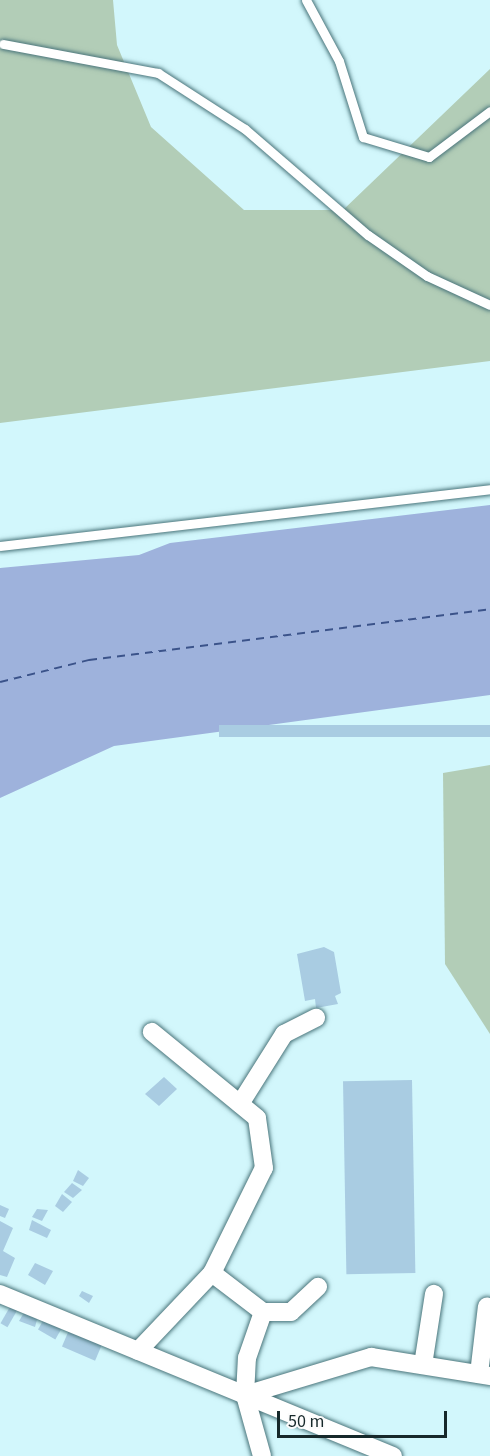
<!DOCTYPE html>
<html>
<head>
<meta charset="utf-8">
<style>
	body { margin:0 }
	#map { position:relative; width:490px; height:1456px; overflow:hidden; background:#d2f7fc; font-family:"Source Sans 3",sans-serif }
	div>[style] { position:absolute }
	.green>* { inset:0; background:#b2cdb7 }
	.water>* { inset:0; background:#9eb2dc }
	.ferry>* { height:1.5px; margin-top:-0.75px; transform-origin:0; background:repeating-linear-gradient(90deg,#3b538a 0 8px,transparent 0 14px) }
	.building>* { inset:0; background:#a9cce2; transform-origin:0 0 }
	.roads { filter:drop-shadow(0 0 2px #4a757b) drop-shadow(0 0 2px #4a757b) }
	.lane>* { height:9px; margin:-4.5px; padding:0 4.5px; transform-origin:4.5px; border-radius:4.5px; background:#fff }
	.street>* { height:18px; margin:-9px; padding:0 9px; transform-origin:9px; border-radius:9px; background:#fff }
	span { translate:-50% -50%; white-space:nowrap; text-align:center; line-height:1.15; -webkit-text-stroke:5px #fcfcfc; paint-order:stroke }
	.scale { position:absolute; left:277px; top:1411px; width:170px; height:27px; box-sizing:border-box; border:3px solid #16282a; border-top:0; padding-left:8px; font-size:18px; line-height:21px; white-space:nowrap; color:#16282a; -webkit-text-stroke:4px #fcfcfc; paint-order:stroke }
</style>
</head>
<body>
<div id="map">
	<div class="green">
		<i style="clip-path:polygon(0 0,113px 0,117px 45px,151px 127px,244px 210px,343px 210px,490px 69px,490px 361px,0 423px)"></i>
		<i style="clip-path:polygon(490px 765px,490px 1034px,445px 964px,443px 773px)"></i>
	</div>
	<div class="water">
		<i style="clip-path:polygon(490px 505px,490px 695px,114px 746px,0 798px,0 568px,139px 555px,170px 543px)"></i>
	</div>
	<div class="ferry">
		<i style="left:0;top:682px;width:92px;rotate:-13.9deg"></i>
		<i style="left:89px;top:660px;width:404px;rotate:-7.2deg"></i>
	</div>
	<div class="building">
		<i style="left:490px;top:725px;width:12px;height:271px;rotate:90deg"></i>
		<i style="clip-path:polygon(324px 947px,334px 952px,341px 993px,335px 996px,338px 1004px,316px 1008px,315px 999px,305px 1001px,297px 954px)"></i>
		<i style="clip-path:polygon(164px 1077px,177px 1089px,159px 1106px,145px 1094px)"></i>
		<i style="left:412px;top:1080px;width:193px;height:69px;rotate:89deg"></i>
		<i style="clip-path:polygon(78px 1170px,89px 1178px,83px 1186px,73px 1181px)"></i>
		<i style="clip-path:polygon(72px 1183px,82px 1190px,73px 1198px,64px 1192px)"></i>
		<i style="clip-path:polygon(62px 1194px,72px 1202px,63px 1212px,55px 1206px)"></i>
		<i style="clip-path:polygon(0 1205px,9px 1209px,5px 1218px,0 1216px)"></i>
		<i style="clip-path:polygon(37px 1209px,48px 1210px,42px 1221px,32px 1217px)"></i>
		<i style="clip-path:polygon(32px 1220px,51px 1230px,47px 1238px,29px 1230px)"></i>
		<i style="clip-path:polygon(0 1221px,13px 1228px,3px 1251px,15px 1258px,7px 1277px,0 1275px)"></i>
		<i style="clip-path:polygon(35px 1263px,53px 1271px,45px 1285px,28px 1275px)"></i>
		<i style="clip-path:polygon(82px 1291px,93px 1296px,89px 1303px,79px 1296px)"></i>
		<i style="left:11px;top:1305px;width:8px;height:21px;rotate:30deg"></i>
		<i style="clip-path:polygon(25px 1311px,38px 1316px,35px 1327px,19px 1321px)"></i>
		<i style="left:44px;top:1319px;width:20px;height:12px;rotate:30deg"></i>
		<i style="left:69px;top:1330px;width:36px;height:18px;rotate:23deg"></i>
	</div>
	<div class="roads">
		<div class="lane">
			<i style="left:306px;top:0;width:69px;rotate:61.6deg"></i>
			<i style="left:339px;top:61px;width:80px;rotate:72.5deg"></i>
			<i style="left:363px;top:137px;width:69px;rotate:16.9deg"></i>
			<i style="left:429px;top:157px;width:76px;rotate:-37deg"></i>
			<i style="left:3px;top:44px;width:158px;rotate:10.6deg"></i>
			<i style="left:158px;top:73px;width:103px;rotate:32.8deg"></i>
			<i style="left:245px;top:129px;width:162px;rotate:40.8deg"></i>
			<i style="left:368px;top:235px;width:72px;rotate:34.8deg"></i>
			<i style="left:427px;top:276px;width:69px;rotate:24.7deg"></i>
			<i style="left:0;top:546px;width:493px;rotate:-6.6deg"></i>
		</div>
		<div class="street">
			<i style="left:240px;top:1104px;width:83px;rotate:-57.8deg"></i>
			<i style="left:284px;top:1034px;width:36px;rotate:-27deg"></i>
			<i style="left:212px;top:1273px;width:64px;rotate:37.4deg"></i>
			<i style="left:263px;top:1312px;width:28px"></i>
			<i style="left:291px;top:1312px;width:37px;rotate:-43deg"></i>
			<i style="left:0;top:1294px;width:425px;rotate:22.4deg"></i>
			<i style="left:138px;top:1351px;width:108px;rotate:-46.5deg"></i>
			<i style="left:212px;top:1273px;width:117px;rotate:-63.7deg"></i>
			<i style="left:264px;top:1168px;width:50px;rotate:-98deg"></i>
			<i style="left:257px;top:1118px;width:136px;rotate:-140.7deg"></i>
			<i style="left:423px;top:1365px;width:72px;rotate:-81.2deg"></i>
			<i style="left:479px;top:1374px;width:68px;rotate:-83.3deg"></i>
			<i style="left:245px;top:1395px;width:37px;rotate:-87deg"></i>
			<i style="left:247px;top:1358px;width:49px;rotate:-70.8deg"></i>
			<i style="left:262px;top:1456px;width:63px;rotate:-105.6deg"></i>
			<i style="left:245px;top:1395px;width:132px;rotate:-16.8deg"></i>
			<i style="left:371px;top:1357px;width:121px;rotate:9.1deg"></i>
		</div>
	</div>
	<div class="scale">50 m</div>
</div>
</body>
</html>
